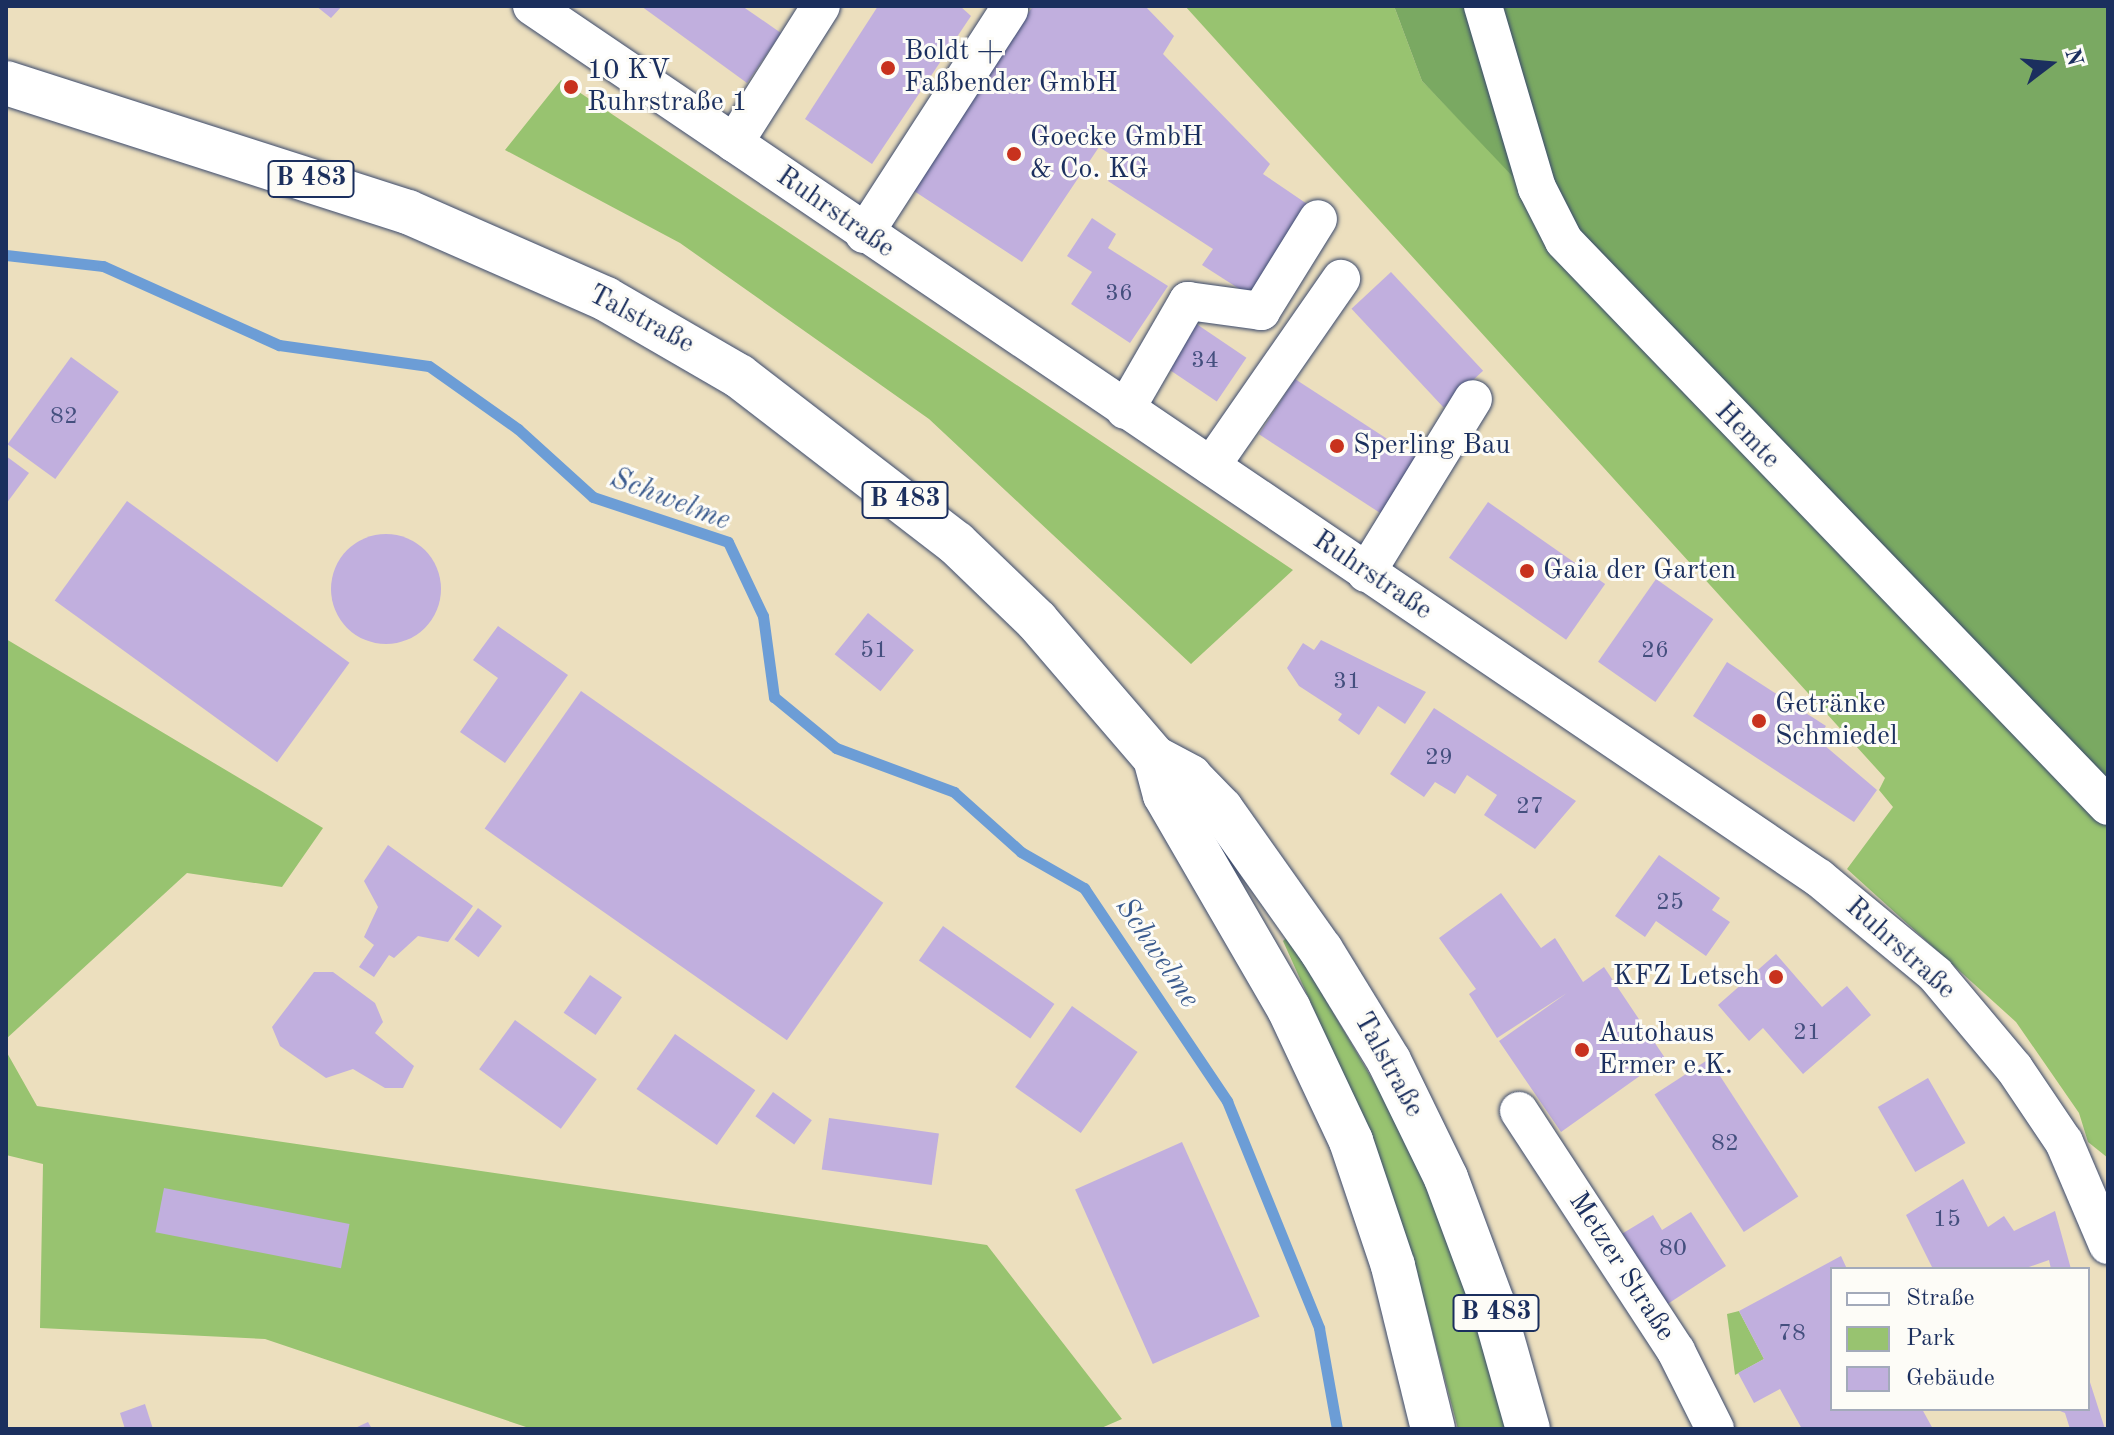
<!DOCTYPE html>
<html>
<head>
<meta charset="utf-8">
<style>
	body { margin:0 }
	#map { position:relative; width:2114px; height:1435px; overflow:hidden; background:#ecdfbe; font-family:"Old Standard TT",serif }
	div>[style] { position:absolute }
	.green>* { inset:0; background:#98c370 }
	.forest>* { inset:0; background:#7aa962 }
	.stream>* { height:11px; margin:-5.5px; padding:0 5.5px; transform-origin:5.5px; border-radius:5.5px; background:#6c9dd6 }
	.building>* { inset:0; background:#c1afde; transform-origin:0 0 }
	.round { border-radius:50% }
	.roads { filter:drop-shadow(0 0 2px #3a496c) drop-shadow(0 0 2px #3a496c) }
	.minor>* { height:38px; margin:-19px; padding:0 19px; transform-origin:19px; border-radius:19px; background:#fff }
	.major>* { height:44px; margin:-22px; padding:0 22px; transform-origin:22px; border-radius:22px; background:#fff }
	.dots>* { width:22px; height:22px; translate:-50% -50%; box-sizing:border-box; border:4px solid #fdfcf7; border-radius:50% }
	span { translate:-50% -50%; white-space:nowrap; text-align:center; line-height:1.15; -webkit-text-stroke:6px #fdfcf7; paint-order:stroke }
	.number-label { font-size:24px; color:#444f7e }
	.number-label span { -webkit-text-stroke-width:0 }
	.shield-label span { padding:2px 6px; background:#fdfcf7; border:2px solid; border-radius:6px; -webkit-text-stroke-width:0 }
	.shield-label { font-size:26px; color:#1b2f5e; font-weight:700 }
	.poi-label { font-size:28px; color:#1b2f5e }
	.left { translate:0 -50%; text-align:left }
	.right { translate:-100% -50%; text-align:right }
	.street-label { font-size:28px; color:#1b2f5e }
	.water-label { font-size:30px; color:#3b5b8e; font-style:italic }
	.frame { position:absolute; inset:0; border:8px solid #1b2f5e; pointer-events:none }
	.legend { position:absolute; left:1830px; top:1267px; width:260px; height:144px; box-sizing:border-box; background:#fdfcf7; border:2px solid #a3aaba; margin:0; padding:10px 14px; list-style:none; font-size:24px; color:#1b2f5e }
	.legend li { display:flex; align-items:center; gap:16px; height:40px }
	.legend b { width:40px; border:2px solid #a3aaba }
	.north { position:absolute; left:2010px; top:24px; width:80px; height:80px; -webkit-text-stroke:6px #fdfcf7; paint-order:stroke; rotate:74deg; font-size:22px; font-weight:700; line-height:32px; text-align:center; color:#1b2f5e }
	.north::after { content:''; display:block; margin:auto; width:28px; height:36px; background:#1b2f5e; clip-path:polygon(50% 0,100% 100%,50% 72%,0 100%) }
</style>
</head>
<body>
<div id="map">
	<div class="green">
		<i style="clip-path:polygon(1185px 6px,1394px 6px,1422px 81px,2108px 790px,2108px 1158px,2088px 1142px,2079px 1113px,2016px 1022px,1847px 869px,1893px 807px,1879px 790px,1885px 778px)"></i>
		<i style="clip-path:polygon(561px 80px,1293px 570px,1191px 664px,929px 419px,680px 243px,505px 150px)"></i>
		<i style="clip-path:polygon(6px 639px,323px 828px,282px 887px,187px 873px,6px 1039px)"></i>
		<i style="clip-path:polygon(1288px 936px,1407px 1138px,1466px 1282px,1508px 1429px,1458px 1429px,1421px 1288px,1356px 1103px,1283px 941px)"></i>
		<i style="clip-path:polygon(6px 1051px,37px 1106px,987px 1245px,1122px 1419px,1099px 1429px,532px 1429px,265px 1339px,40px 1328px,43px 1164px,6px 1155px)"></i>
		<i style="clip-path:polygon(1739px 1311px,1764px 1359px,1735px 1375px,1727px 1314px)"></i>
	</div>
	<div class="forest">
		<i style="clip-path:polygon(1394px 6px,2108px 6px,2108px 790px,1983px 672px,1422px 81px)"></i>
	</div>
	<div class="stream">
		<i style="left:6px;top:255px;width:98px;rotate:6.5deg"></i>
		<i style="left:103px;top:266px;width:193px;rotate:24.2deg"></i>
		<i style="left:279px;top:345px;width:151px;rotate:8deg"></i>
		<i style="left:429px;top:366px;width:109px;rotate:35.3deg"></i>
		<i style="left:518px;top:429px;width:101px;rotate:42.2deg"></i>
		<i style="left:593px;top:497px;width:142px;rotate:18.4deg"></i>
		<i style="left:728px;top:542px;width:82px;rotate:64.7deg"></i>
		<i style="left:763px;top:616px;width:82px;rotate:82.3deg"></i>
		<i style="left:774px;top:697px;width:80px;rotate:39.4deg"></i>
		<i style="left:836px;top:748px;width:126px;rotate:20.4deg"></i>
		<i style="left:954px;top:792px;width:90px;rotate:41.8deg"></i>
		<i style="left:1021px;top:852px;width:73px;rotate:29.7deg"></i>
		<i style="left:1084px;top:888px;width:257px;rotate:56.1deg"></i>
		<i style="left:1227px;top:1101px;width:245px;rotate:67.9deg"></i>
		<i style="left:1319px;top:1328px;width:103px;rotate:79.9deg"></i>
	</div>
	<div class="building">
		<i style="clip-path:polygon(316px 6px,342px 6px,331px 18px)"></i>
		<i style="clip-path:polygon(641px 6px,742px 6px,781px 33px,747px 83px)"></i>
		<i style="clip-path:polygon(878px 6px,960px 6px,971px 16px,872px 164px,805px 119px)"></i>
		<i style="clip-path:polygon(1033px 6px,1145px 6px,1174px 36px,1163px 54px,1270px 164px,1263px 174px,1313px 208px,1252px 297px,1202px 265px,1213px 249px,1108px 181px,1121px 161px,1099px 147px,1022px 262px,911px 189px)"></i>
		<i style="left:568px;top:81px;width:11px;height:6px;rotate:34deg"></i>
		<i style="clip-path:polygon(1092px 218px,1116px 234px,1108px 248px,1168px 286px,1130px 343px,1071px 304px,1092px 272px,1067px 256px)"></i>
		<i style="left:1391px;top:272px;width:135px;height:54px;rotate:47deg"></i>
		<i style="left:1195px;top:323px;width:62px;height:53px;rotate:34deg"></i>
		<i style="left:71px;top:357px;width:59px;height:108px;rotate:36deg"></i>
		<i style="left:1295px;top:379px;width:145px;height:66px;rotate:33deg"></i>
		<i style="clip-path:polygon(6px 456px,29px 473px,6px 504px)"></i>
		<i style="left:127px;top:501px;width:275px;height:123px;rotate:36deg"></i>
		<i style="left:1488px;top:502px;width:143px;height:68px;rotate:35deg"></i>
		<i class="round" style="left:331px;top:534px;width:110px;height:110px"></i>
		<i style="left:1656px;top:579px;width:70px;height:101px;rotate:35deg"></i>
		<i style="left:868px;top:613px;width:59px;height:53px;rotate:39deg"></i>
		<i style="clip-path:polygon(498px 626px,568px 675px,505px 763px,460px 732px,498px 678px,473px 660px)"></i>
		<i style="clip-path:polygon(1321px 640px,1426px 692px,1405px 724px,1378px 706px,1359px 735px,1338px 720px,1342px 714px,1299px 686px,1287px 668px,1303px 643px,1314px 650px)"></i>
		<i style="clip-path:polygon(1727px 662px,1826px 726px,1817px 739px,1877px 790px,1854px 822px,1693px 716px)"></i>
		<i style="left:581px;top:691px;width:369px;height:168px;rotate:35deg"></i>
		<i style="clip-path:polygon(1434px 708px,1576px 801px,1535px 849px,1484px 815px,1497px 795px,1467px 775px,1455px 794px,1435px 782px,1424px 797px,1390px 774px)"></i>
		<i style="clip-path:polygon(388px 845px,473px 906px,448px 942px,418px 936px,394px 958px,389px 955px,374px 977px,359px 967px,374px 945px,364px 937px,378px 907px,364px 881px)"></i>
		<i style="clip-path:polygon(1659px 855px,1720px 898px,1712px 910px,1730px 922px,1706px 956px,1656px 921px,1645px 937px,1615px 916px)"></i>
		<i style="clip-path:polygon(1501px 893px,1541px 948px,1555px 938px,1583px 982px,1604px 967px,1665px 1058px,1561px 1132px,1499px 1041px,1567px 993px,1497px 1038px,1469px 994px,1476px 989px,1439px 938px)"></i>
		<i style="left:478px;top:908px;width:30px;height:39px;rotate:37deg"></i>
		<i style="left:943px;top:926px;width:136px;height:42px;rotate:35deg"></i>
		<i style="clip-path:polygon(1776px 954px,1822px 1007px,1847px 986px,1871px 1015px,1803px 1074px,1763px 1028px,1749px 1041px,1718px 1005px)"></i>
		<i style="clip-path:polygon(314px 972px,333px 972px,375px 1003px,383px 1022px,375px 1033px,414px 1066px,403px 1088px,385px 1088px,353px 1069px,326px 1078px,280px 1046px,272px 1027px)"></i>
		<i style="left:590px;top:975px;width:39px;height:46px;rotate:35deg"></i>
		<i style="left:1072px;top:1006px;width:80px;height:99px;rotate:35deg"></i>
		<i style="left:515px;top:1020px;width:101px;height:61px;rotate:36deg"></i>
		<i style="left:675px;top:1034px;width:98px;height:67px;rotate:35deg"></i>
		<i style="left:1709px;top:1059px;width:164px;height:65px;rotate:57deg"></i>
		<i style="left:1928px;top:1078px;width:75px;height:58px;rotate:60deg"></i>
		<i style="left:773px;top:1092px;width:48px;height:30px;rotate:36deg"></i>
		<i style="left:829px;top:1118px;width:111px;height:52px;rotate:8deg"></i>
		<i style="left:1182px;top:1142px;width:191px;height:117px;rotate:66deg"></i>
		<i style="clip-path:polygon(1963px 1179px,1988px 1227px,2004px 1216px,2014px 1231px,2055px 1211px,2071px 1269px,2051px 1269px,2049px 1260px,2023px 1269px,1933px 1269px,1906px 1215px)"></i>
		<i style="left:164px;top:1188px;width:189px;height:45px;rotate:11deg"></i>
		<i style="clip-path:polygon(1691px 1212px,1726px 1266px,1666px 1305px,1620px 1235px,1653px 1215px,1662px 1230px)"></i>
		<i style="clip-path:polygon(1841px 1256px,1847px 1269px,1832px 1269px,1832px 1409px,1922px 1409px,1933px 1429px,1802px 1429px,1780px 1389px,1754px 1403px,1738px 1373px,1764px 1359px,1739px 1311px)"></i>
		<i style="clip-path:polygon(2088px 1376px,2105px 1429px,2070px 1429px,2065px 1413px,2055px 1409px,2088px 1409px)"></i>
		<i style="clip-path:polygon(145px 1404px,153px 1429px,125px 1429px,120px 1413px)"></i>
		<i style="clip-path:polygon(368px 1422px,372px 1429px,353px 1429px)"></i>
	</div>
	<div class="roads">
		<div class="minor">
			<i style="left:532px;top:6px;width:1555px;rotate:34.12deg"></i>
			<i style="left:1819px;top:878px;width:151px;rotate:39.6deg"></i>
			<i style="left:1935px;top:974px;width:123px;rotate:50deg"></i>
			<i style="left:2014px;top:1068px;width:89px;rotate:56deg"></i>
			<i style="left:2064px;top:1142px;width:112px;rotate:66.9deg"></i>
			<i style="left:1483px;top:6px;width:190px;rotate:73.5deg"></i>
			<i style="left:1537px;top:188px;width:59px;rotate:63deg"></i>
			<i style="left:1564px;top:241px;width:784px;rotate:46.08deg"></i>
			<i style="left:734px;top:143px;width:162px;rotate:-57.6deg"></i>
			<i style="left:864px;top:234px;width:267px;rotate:-57.1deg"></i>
			<i style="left:1125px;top:410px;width:126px;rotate:-60deg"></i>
			<i style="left:1188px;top:301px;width:74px;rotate:7.8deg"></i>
			<i style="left:1261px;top:311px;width:108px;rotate:-58.2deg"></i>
			<i style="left:1211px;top:466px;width:228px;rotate:-55.2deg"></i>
			<i style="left:1366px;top:573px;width:204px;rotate:-58.4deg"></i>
			<i style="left:1519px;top:1111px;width:287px;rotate:56.8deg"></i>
			<i style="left:1676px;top:1351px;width:87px;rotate:63.4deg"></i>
		</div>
		<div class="major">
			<i style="left:6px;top:83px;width:422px;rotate:17.8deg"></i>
			<i style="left:408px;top:212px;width:216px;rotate:23.7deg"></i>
			<i style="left:606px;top:299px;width:154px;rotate:30.1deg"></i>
			<i style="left:739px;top:376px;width:274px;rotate:37.6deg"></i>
			<i style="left:956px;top:543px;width:112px;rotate:43.9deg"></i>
			<i style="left:1037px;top:621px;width:181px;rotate:49.3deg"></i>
			<i style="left:1155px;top:758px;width:40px;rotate:28deg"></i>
			<i style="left:1190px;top:777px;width:45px;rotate:45.9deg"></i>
			<i style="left:1221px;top:809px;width:173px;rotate:54.7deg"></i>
			<i style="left:1321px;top:950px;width:130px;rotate:58.5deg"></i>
			<i style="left:1389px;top:1061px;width:130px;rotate:64deg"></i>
			<i style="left:1446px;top:1178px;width:132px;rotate:69.6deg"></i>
			<i style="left:1492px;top:1302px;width:132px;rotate:74.2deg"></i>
			<i style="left:1155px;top:758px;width:38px;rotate:75deg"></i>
			<i style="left:1165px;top:795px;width:247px;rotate:59.9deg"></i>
			<i style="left:1289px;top:1009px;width:146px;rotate:64.8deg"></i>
			<i style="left:1351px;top:1141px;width:132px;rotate:71.4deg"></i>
			<i style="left:1393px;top:1266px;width:168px;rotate:76.2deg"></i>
		</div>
	</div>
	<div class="dots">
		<i style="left:888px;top:68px;background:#c8321e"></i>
		<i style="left:571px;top:87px;background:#c8321e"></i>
		<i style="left:1014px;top:154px;background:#c8321e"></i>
		<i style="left:1337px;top:446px;background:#c8321e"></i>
		<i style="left:1527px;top:571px;background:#c8321e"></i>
		<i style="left:1759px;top:721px;background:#c8321e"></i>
		<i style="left:1776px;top:977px;background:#c8321e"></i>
		<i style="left:1582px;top:1050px;background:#c8321e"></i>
	</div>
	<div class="number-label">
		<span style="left:1119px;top:295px">36</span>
		<span style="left:1205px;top:362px">34</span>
		<span style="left:64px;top:418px">82</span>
		<span style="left:874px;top:652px">51</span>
		<span style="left:1655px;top:652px">26</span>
		<span style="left:1347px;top:683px">31</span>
		<span style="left:1439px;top:759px">29</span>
		<span style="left:1530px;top:808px">27</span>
		<span style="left:1670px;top:904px">25</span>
		<span style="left:1807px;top:1034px">21</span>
		<span style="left:1725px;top:1145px">82</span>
		<span style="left:1947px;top:1221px">15</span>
		<span style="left:1673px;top:1250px">80</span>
		<span style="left:1792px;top:1335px">78</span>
	</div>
	<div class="shield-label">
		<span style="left:311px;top:179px">B 483</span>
		<span style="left:905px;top:500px">B 483</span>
		<span style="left:1496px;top:1313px">B 483</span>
	</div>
	<div class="poi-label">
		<span class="left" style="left:904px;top:68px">Boldt +<br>Faßbender GmbH</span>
		<span class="left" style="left:587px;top:87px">10 KV<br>Ruhrstraße 1</span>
		<span class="left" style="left:1030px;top:154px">Goecke GmbH<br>&amp; Co. KG</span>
		<span class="left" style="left:1353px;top:446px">Sperling Bau</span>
		<span class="left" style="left:1543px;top:571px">Gaia der Garten</span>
		<span class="left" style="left:1775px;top:721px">Getränke<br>Schmiedel</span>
		<span class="right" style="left:1760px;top:977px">KFZ Letsch</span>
		<span class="left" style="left:1598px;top:1050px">Autohaus<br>Ermer e.K.</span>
	</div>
	<div class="street-label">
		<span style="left:835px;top:213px;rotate:35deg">Ruhrstraße</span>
		<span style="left:641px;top:320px;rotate:28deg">Talstraße</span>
		<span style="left:1747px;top:436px;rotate:46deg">Hemte</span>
		<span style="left:1372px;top:576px;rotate:34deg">Ruhrstraße</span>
		<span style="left:1900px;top:949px;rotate:42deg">Ruhrstraße</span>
		<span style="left:1388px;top:1065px;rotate:61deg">Talstraße</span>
		<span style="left:1621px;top:1267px;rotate:57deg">Metzer Straße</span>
	</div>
	<div class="water-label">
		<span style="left:670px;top:500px;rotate:21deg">Schwelme</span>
		<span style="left:1157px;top:953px;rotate:56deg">Schwelme</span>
	</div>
	<div class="frame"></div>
	<ul class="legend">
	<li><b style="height:10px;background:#fff"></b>Straße</li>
	<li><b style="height:22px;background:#98c370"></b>Park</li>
	<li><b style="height:22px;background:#c1afde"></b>Gebäude</li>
	</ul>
	<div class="north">N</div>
</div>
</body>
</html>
